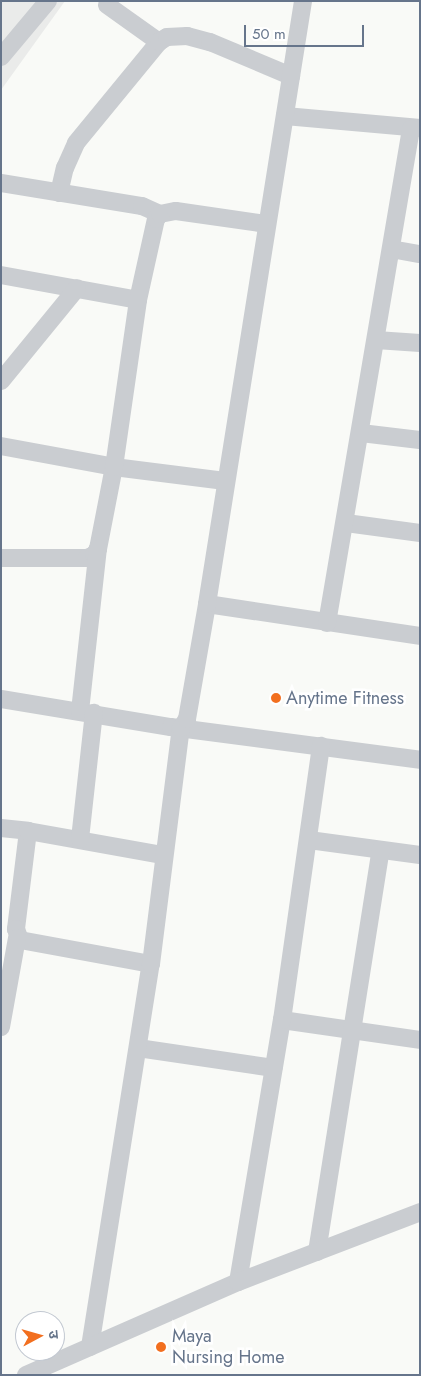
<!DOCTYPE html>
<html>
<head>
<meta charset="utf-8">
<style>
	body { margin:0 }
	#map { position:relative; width:421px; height:1376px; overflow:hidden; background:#f9faf7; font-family:Jost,"Noto Sans Devanagari",sans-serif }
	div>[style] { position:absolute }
	.built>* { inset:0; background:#eaebea }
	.minor>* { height:18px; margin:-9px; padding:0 9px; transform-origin:9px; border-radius:9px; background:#cacdd1 }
	.dots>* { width:14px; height:14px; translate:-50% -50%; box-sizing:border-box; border:2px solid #fff; border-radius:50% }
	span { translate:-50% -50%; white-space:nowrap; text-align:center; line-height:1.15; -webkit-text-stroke:5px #fff; paint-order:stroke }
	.poi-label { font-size:18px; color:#66758b }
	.left { translate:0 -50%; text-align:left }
	.frame { position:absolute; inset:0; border:2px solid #66758b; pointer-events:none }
	.north { position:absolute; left:15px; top:1311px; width:50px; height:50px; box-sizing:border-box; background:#fff; border:1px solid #c2c8d1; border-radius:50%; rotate:84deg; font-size:14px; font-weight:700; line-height:20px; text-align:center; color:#66758b }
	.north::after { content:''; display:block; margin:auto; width:18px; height:22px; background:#f26f1f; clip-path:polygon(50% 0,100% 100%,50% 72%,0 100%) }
	.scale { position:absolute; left:244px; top:25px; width:120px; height:22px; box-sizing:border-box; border:2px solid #66758b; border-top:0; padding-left:6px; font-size:15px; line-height:18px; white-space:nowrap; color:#66758b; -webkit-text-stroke:4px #fff; paint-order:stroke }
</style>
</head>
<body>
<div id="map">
	<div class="built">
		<i style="clip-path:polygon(1px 1px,65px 1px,1px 90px)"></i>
	</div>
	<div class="minor">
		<i style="left:107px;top:5px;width:64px;rotate:35.4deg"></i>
		<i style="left:1px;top:57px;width:73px;rotate:-50deg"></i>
		<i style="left:285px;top:116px;width:136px;rotate:5.1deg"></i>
		<i style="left:1px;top:183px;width:143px;rotate:9.3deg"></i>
		<i style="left:142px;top:206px;width:20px;rotate:24deg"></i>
		<i style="left:59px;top:193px;width:26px;rotate:-77deg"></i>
		<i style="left:65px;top:168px;width:27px;rotate:-66deg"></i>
		<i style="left:76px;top:143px;width:131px;rotate:-50.6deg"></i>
		<i style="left:159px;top:42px;width:9px;rotate:-32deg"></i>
		<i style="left:167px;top:37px;width:20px;rotate:-3deg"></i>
		<i style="left:187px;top:36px;width:24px;rotate:15deg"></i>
		<i style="left:210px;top:42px;width:88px;rotate:22.8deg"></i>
		<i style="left:391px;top:249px;width:29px;rotate:10deg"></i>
		<i style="left:1px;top:275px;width:139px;rotate:10.3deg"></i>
		<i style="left:376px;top:340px;width:44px;rotate:3.9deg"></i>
		<i style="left:1px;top:381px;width:120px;rotate:-50.7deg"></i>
		<i style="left:361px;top:433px;width:59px;rotate:6.8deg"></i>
		<i style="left:1px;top:446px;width:115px;rotate:10.5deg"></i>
		<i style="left:114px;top:467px;width:112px;rotate:7.2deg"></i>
		<i style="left:346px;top:523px;width:75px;rotate:7.7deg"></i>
		<i style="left:1px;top:558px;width:86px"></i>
		<i style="left:87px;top:558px;width:8px;rotate:-23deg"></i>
		<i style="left:94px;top:555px;width:7px;rotate:-56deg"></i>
		<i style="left:98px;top:549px;width:84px;rotate:-79deg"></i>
		<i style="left:114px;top:467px;width:169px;rotate:-81.8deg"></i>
		<i style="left:138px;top:300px;width:83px;rotate:-77.5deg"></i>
		<i style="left:156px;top:219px;width:6px;rotate:-51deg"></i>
		<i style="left:160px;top:214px;width:16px;rotate:-11deg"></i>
		<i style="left:176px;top:211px;width:91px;rotate:8.2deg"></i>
		<i style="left:207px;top:604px;width:215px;rotate:8.5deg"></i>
		<i style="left:327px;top:623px;width:501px;rotate:-80.35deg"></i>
		<i style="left:1px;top:699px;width:172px;rotate:9.4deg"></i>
		<i style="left:171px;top:727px;width:251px;rotate:7.5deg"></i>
		<i style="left:80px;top:711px;width:163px;rotate:-83.7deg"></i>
		<i style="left:1px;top:828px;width:27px;rotate:6deg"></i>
		<i style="left:28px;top:831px;width:99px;rotate:97deg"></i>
		<i style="left:16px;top:929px;width:12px;rotate:70deg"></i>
		<i style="left:20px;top:940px;width:133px;rotate:10.4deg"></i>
		<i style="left:28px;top:831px;width:137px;rotate:10.1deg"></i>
		<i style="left:80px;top:839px;width:127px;rotate:-83.7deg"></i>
		<i style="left:309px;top:840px;width:112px;rotate:7.7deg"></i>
		<i style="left:282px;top:1020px;width:139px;rotate:8.2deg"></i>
		<i style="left:1px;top:1027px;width:90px;rotate:-79.8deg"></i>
		<i style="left:138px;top:1048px;width:137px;rotate:8.4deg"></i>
		<i style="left:317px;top:1252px;width:407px;rotate:-81deg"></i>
		<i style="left:238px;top:1282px;width:266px;rotate:-80.5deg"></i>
		<i style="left:282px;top:1020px;width:277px;rotate:-81.9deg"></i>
		<i style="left:90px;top:1347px;width:388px;rotate:-81deg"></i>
		<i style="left:151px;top:964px;width:238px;rotate:-82.8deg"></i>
		<i style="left:181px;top:728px;width:11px;rotate:-56deg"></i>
		<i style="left:187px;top:719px;width:117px;rotate:-80.1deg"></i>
		<i style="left:207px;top:604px;width:611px;rotate:-80.95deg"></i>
		<i style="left:26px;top:1375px;width:232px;rotate:-23.7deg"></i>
		<i style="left:238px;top:1282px;width:195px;rotate:-21deg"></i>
	</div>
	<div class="dots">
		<i style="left:276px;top:698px;background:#f26f1f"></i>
		<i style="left:161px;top:1347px;background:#f26f1f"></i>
	</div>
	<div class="poi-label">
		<span class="left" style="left:286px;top:698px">Anytime Fitness</span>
		<span class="left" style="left:172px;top:1347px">Maya<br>Nursing Home</span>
	</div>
	<div class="frame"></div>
	<div class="north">उ</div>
	<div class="scale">50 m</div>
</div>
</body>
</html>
